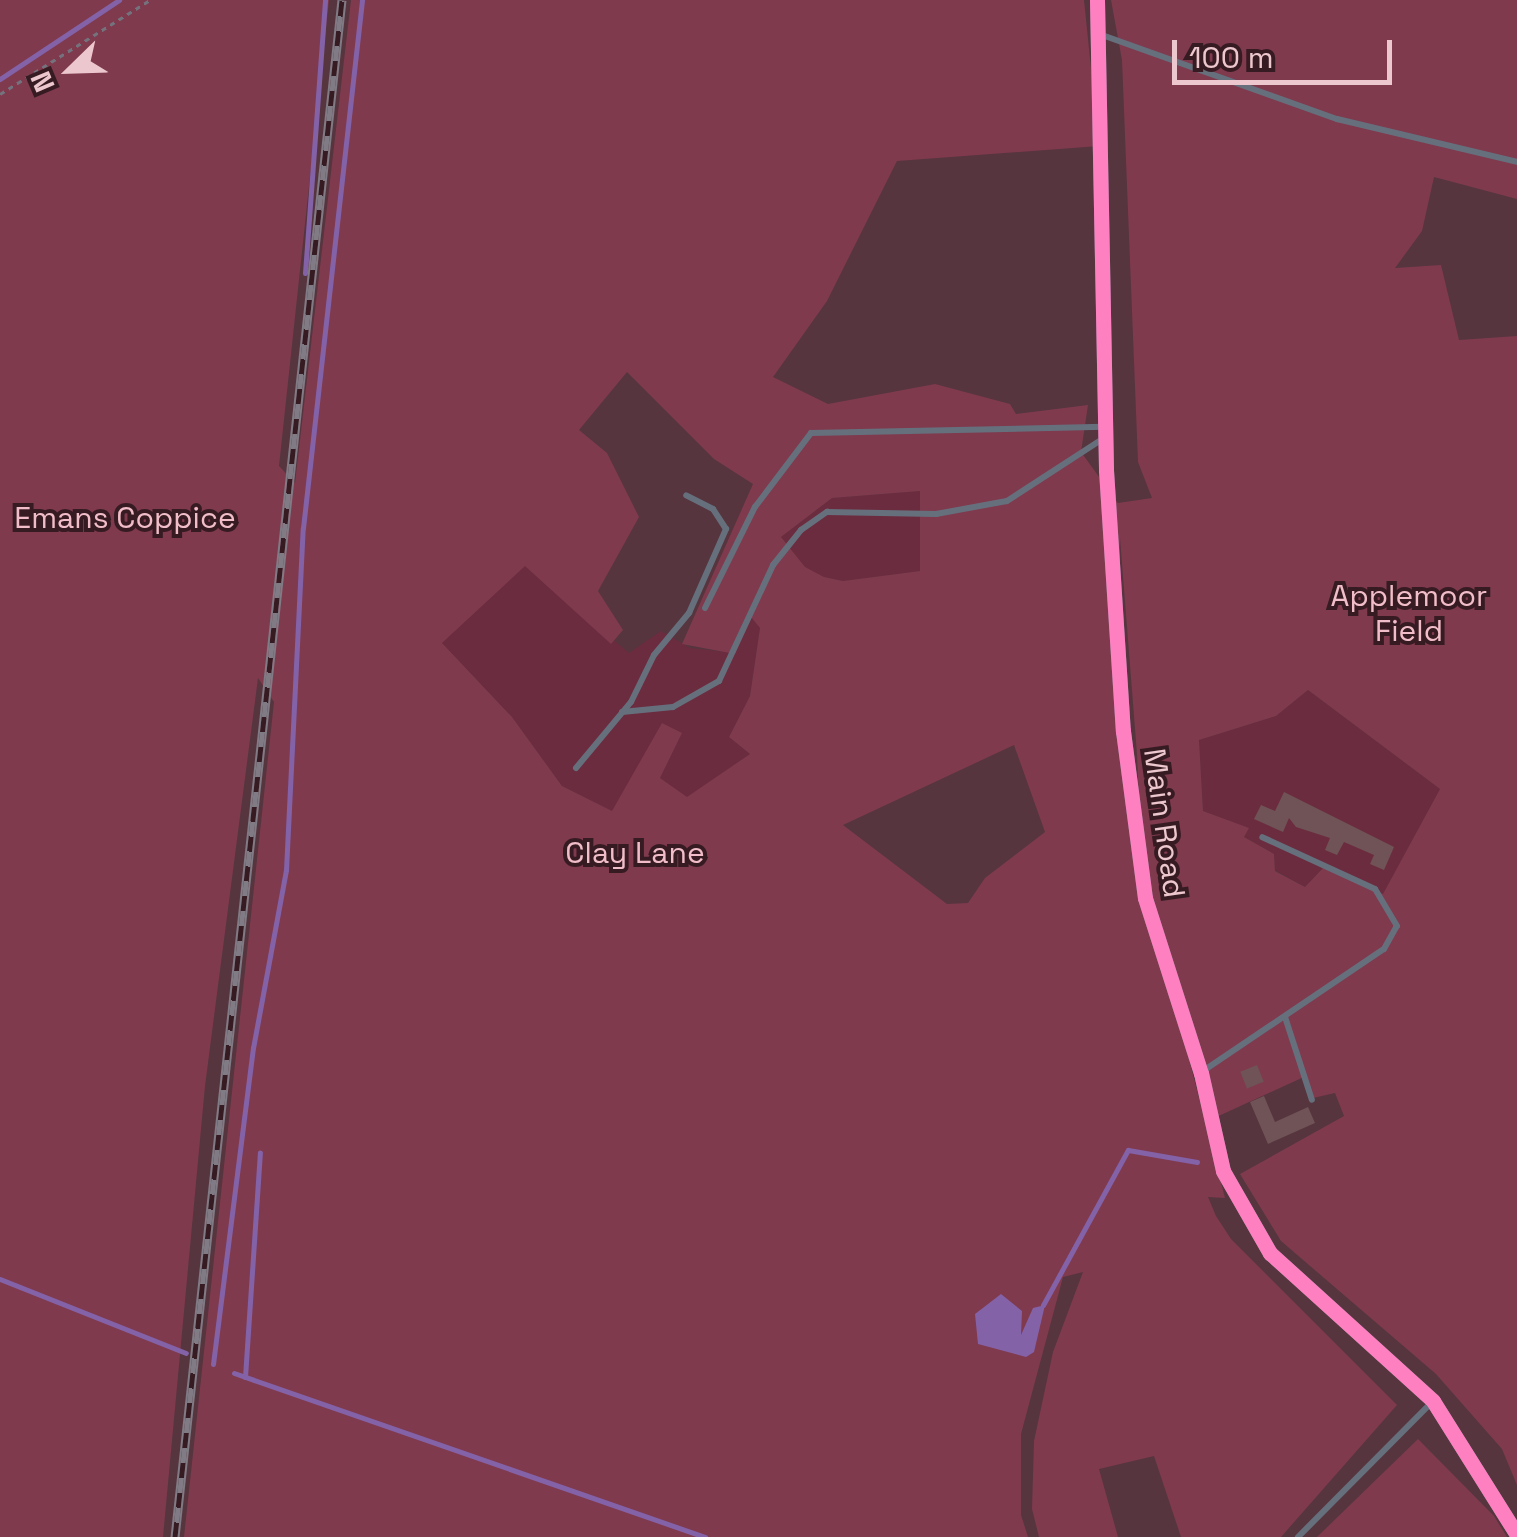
<!DOCTYPE html>
<html>
<head>
<meta charset="utf-8">
<style>
	body { margin:0 }
	#map { position:relative; width:1517px; height:1537px; overflow:hidden; background:#56353f; font-family:"Space Grotesk",sans-serif }
	div>[style] { position:absolute }
	.built>* { inset:0; background:#6c2c3f }
	.green>* { inset:0; background:#7f3a4e }
	.water>* { inset:0; background:#8462a8 }
	.stream>* { height:5px; margin:-2.5px; padding:0 2.5px; transform-origin:2.5px; border-radius:2.5px; background:#8462a8 }
	.building>* { inset:0; background:#6f5357; transform-origin:0 0 }
	.path>* { height:2.5px; margin-top:-1.25px; transform-origin:0; background:repeating-linear-gradient(90deg,#74727c 0 5px,transparent 0 10px) }
	.service>* { height:6px; margin:-3px; padding:0 3px; transform-origin:3px; border-radius:3px; background:#66707d }
	.tertiary>* { height:15px; margin:-7.5px; padding:0 7.5px; transform-origin:7.5px; border-radius:7.5px; background:#66707d }
	.rail>* { height:9px; margin-top:-4.5px; transform-origin:0; background:repeating-linear-gradient(90deg,#371b23 0 15px,#807b84 0 30px); box-sizing:border-box; border-block:2px solid #807b84 }
	.cycleway>* { height:15px; margin:-7.5px; padding:0 7.5px; transform-origin:7.5px; border-radius:7.5px; background:#ff80c0 }
	span { translate:-50% -50%; white-space:nowrap; text-align:center; line-height:1.15; -webkit-text-stroke:8px #371b23; paint-order:stroke }
	.park-label { font-size:30px; color:#f0bdc8 }
	.street-label { font-size:30px; color:#edc7ce }
	.north { position:absolute; left:20px; top:20px; width:100px; height:100px; -webkit-text-stroke:8px #371b23; paint-order:stroke; rotate:247deg; font-size:28px; font-weight:700; line-height:40px; text-align:center; color:#edc7ce }
	.north::after { content:''; display:block; margin:auto; width:35px; height:45px; background:#edc7ce; clip-path:polygon(50% 0,100% 100%,50% 72%,0 100%) }
	.scale { position:absolute; left:1172px; top:40px; width:220px; height:45px; box-sizing:border-box; border:5px solid #edc7ce; border-top:0; padding-left:12px; font-size:30px; line-height:35px; white-space:nowrap; color:#edc7ce; -webkit-text-stroke:8px #371b23; paint-order:stroke }
</style>
</head>
<body>
<div id="map">
	<div class="built">
		<i style="clip-path:polygon(920px 491px,921px 571px,843px 581px,824px 577px,805px 567px,781px 537px,832px 498px)"></i>
		<i style="clip-path:polygon(525px 565px,629px 653px,661px 631px,690px 648px,734px 653px,751px 616px,760px 628px,750px 696px,729px 737px,750px 754px,687px 798px,660px 778px,682px 733px,613px 812px,562px 786px,512px 717px,442px 643px)"></i>
		<i style="clip-path:polygon(1308px 690px,1440px 789px,1383px 895px,1323px 868px,1305px 887px,1275px 870px,1274px 854px,1244px 837px,1248px 828px,1203px 811px,1199px 740px,1276px 716px)"></i>
	</div>
	<div class="green">
		<i style="clip-path:polygon(evenodd,0 0,329px 0,279px 466px,295px 483px,351px 0,1084px 0,1099px 146px,897px 161px,827px 301px,773px 377px,828px 404px,935px 384px,1010px 404px,1016px 414px,1088px 405px,1081px 452px,1118px 503px,1152px 498px,1138px 462px,1122px 60px,1111px 0,1517px 0,1517px 199px,1434px 177px,1422px 231px,1395px 268px,1441px 265px,1459px 340px,1517px 336px,1517px 1485px,1502px 1449px,1436px 1374px,1281px 1241px,1240px 1174px,1344px 1116px,1335px 1093px,1313px 1098px,1306px 1076px,1212px 1119px,1168px 978px,1225px 1198px,1208px 1197px,1216px 1216px,1231px 1239px,1397px 1405px,1281px 1537px,1181px 1537px,1154px 1456px,1099px 1469px,1118px 1537px,1039px 1537px,1032px 1509px,1034px 1441px,1053px 1352px,1083px 1272px,1063px 1277px,1021px 1434px,1021px 1515px,1028px 1537px,184px 1537px,274px 702px,258px 678px,205px 1086px,163px 1537px,0 1537px,0 0,627px 372px,714px 459px,753px 484px,682px 644px,735px 654px,751px 617px,760px 628px,750px 696px,729px 737px,750px 754px,687px 797px,660px 778px,682px 733px,662px 723px,612px 811px,562px 786px,512px 717px,442px 643px,525px 566px,611px 644px,623px 630px,598px 591px,639px 517px,607px 453px,579px 430px,627px 372px,0 0,920px 491px,920px 571px,843px 581px,824px 577px,805px 567px,781px 537px,832px 498px,920px 491px,0 0,1120px 538px,1137px 754px,1141px 850px,1119px 682px,1120px 538px,0 0,1308px 690px,1440px 789px,1383px 894px,1323px 868px,1305px 887px,1275px 871px,1274px 854px,1244px 837px,1249px 828px,1203px 811px,1199px 740px,1276px 716px,1308px 690px,0 0,1014px 745px,1045px 832px,985px 878px,968px 903px,947px 904px,843px 825px,1014px 745px)"></i>
		<i style="clip-path:polygon(1418px 1439px,1494px 1516px,1507px 1537px,1317px 1537px)"></i>
	</div>
	<div class="water">
		<i style="clip-path:polygon(1001px 1294px,1022px 1311px,1021px 1335px,1033px 1308px,1045px 1305px,1034px 1352px,1026px 1357px,978px 1344px,975px 1314px)"></i>
	</div>
	<div class="stream">
		<i style="left:0;top:79px;width:143px;rotate:-33.6deg"></i>
		<i style="left:305px;top:273px;width:274px;rotate:-85.8deg"></i>
		<i style="left:0;top:1279px;width:200px;rotate:21.7deg"></i>
		<i style="left:1043px;top:1305px;width:177px;rotate:-61.3deg"></i>
		<i style="left:1128px;top:1150px;width:70px;rotate:9.9deg"></i>
		<i style="left:213px;top:1364px;width:319px;rotate:-82.8deg"></i>
		<i style="left:253px;top:1048px;width:181px;rotate:-79.5deg"></i>
		<i style="left:286px;top:870px;width:342px;rotate:-87.2deg"></i>
		<i style="left:303px;top:528px;width:531px;rotate:-83.62deg"></i>
		<i style="left:234px;top:1373px;width:499px;rotate:19.2deg"></i>
		<i style="left:245px;top:1377px;width:225px;rotate:-86.2deg"></i>
	</div>
	<div class="building">
		<i style="clip-path:polygon(1284px 792px,1394px 847px,1384px 870px,1370px 864px,1374px 855px,1344px 842px,1337px 855px,1325px 850px,1330px 838px,1296px 827px,1289px 818px,1283px 832px,1254px 819px,1261px 805px,1275px 811px)"></i>
		<i style="left:1257px;top:1065px;width:18px;height:18px;rotate:68deg"></i>
		<i style="clip-path:polygon(1264px 1096px,1275px 1122px,1308px 1107px,1315px 1123px,1268px 1144px,1250px 1102px)"></i>
	</div>
	<div class="path">
		<i style="left:0;top:94px;width:177px;rotate:-32.1deg"></i>
	</div>
	<div class="service">
		<i style="left:1102px;top:35px;width:250px;rotate:19.7deg"></i>
		<i style="left:1337px;top:119px;width:185px;rotate:13.4deg"></i>
		<i style="left:705px;top:608px;width:113px;rotate:-63.7deg"></i>
		<i style="left:755px;top:507px;width:93px;rotate:-52.9deg"></i>
		<i style="left:811px;top:433px;width:293px;rotate:-1.2deg"></i>
		<i style="left:622px;top:712px;width:51px;rotate:-5.6deg"></i>
		<i style="left:673px;top:707px;width:53px;rotate:-29.5deg"></i>
		<i style="left:719px;top:681px;width:128px;rotate:-65deg"></i>
		<i style="left:773px;top:565px;width:45px;rotate:-51.3deg"></i>
		<i style="left:801px;top:530px;width:32px;rotate:-35deg"></i>
		<i style="left:827px;top:512px;width:109px;rotate:1.1deg"></i>
		<i style="left:936px;top:514px;width:72px;rotate:-10.4deg"></i>
		<i style="left:1007px;top:501px;width:112px;rotate:-33deg"></i>
		<i style="left:576px;top:768px;width:86px;rotate:-50.2deg"></i>
		<i style="left:631px;top:702px;width:52px;rotate:-63.9deg"></i>
		<i style="left:654px;top:655px;width:55px;rotate:-50.2deg"></i>
		<i style="left:689px;top:613px;width:92px;rotate:-66.2deg"></i>
		<i style="left:726px;top:529px;width:24px;rotate:-123deg"></i>
		<i style="left:713px;top:509px;width:30px;rotate:-153deg"></i>
		<i style="left:1285px;top:1017px;width:87px;rotate:72deg"></i>
		<i style="left:1203px;top:1071px;width:218px;rotate:-34deg"></i>
		<i style="left:1384px;top:949px;width:26px;rotate:-61deg"></i>
		<i style="left:1397px;top:926px;width:43px;rotate:-120.7deg"></i>
		<i style="left:1375px;top:889px;width:124px;rotate:-155.3deg"></i>
		<i style="left:1298px;top:1537px;width:189px;rotate:-45.2deg"></i>
	</div>
	<div class="tertiary">
		<i style="left:1097px;top:0;width:470px;rotate:88.9deg"></i>
		<i style="left:1106px;top:470px;width:262px;rotate:86.3deg"></i>
		<i style="left:1123px;top:731px;width:168px;rotate:82.5deg"></i>
		<i style="left:1145px;top:898px;width:184px;rotate:72.3deg"></i>
		<i style="left:1201px;top:1073px;width:100px;rotate:77.3deg"></i>
		<i style="left:1223px;top:1171px;width:95px;rotate:60.2deg"></i>
		<i style="left:1270px;top:1253px;width:220px;rotate:42.2deg"></i>
		<i style="left:1433px;top:1401px;width:158px;rotate:57.9deg"></i>
	</div>
	<div class="rail">
		<i style="left:175px;top:1537px;width:1546px;rotate:-83.8deg"></i>
	</div>
	<div class="cycleway">
		<i style="left:1097px;top:0;width:470px;rotate:88.9deg"></i>
		<i style="left:1106px;top:470px;width:262px;rotate:86.3deg"></i>
		<i style="left:1123px;top:731px;width:168px;rotate:82.5deg"></i>
		<i style="left:1145px;top:898px;width:184px;rotate:72.3deg"></i>
		<i style="left:1201px;top:1073px;width:100px;rotate:77.3deg"></i>
		<i style="left:1223px;top:1171px;width:95px;rotate:60.2deg"></i>
		<i style="left:1270px;top:1253px;width:220px;rotate:42.2deg"></i>
		<i style="left:1433px;top:1401px;width:158px;rotate:57.9deg"></i>
	</div>
	<div class="park-label">
		<span style="left:125px;top:518px">Emans Coppice</span>
		<span style="left:1409px;top:613px">Applemoor<br>Field</span>
		<span style="left:635px;top:853px">Clay Lane</span>
	</div>
	<div class="street-label">
		<span style="left:1164px;top:823px;rotate:82deg">Main Road</span>
	</div>
	<div class="north">N</div>
	<div class="scale">100 m</div>
</div>
</body>
</html>
